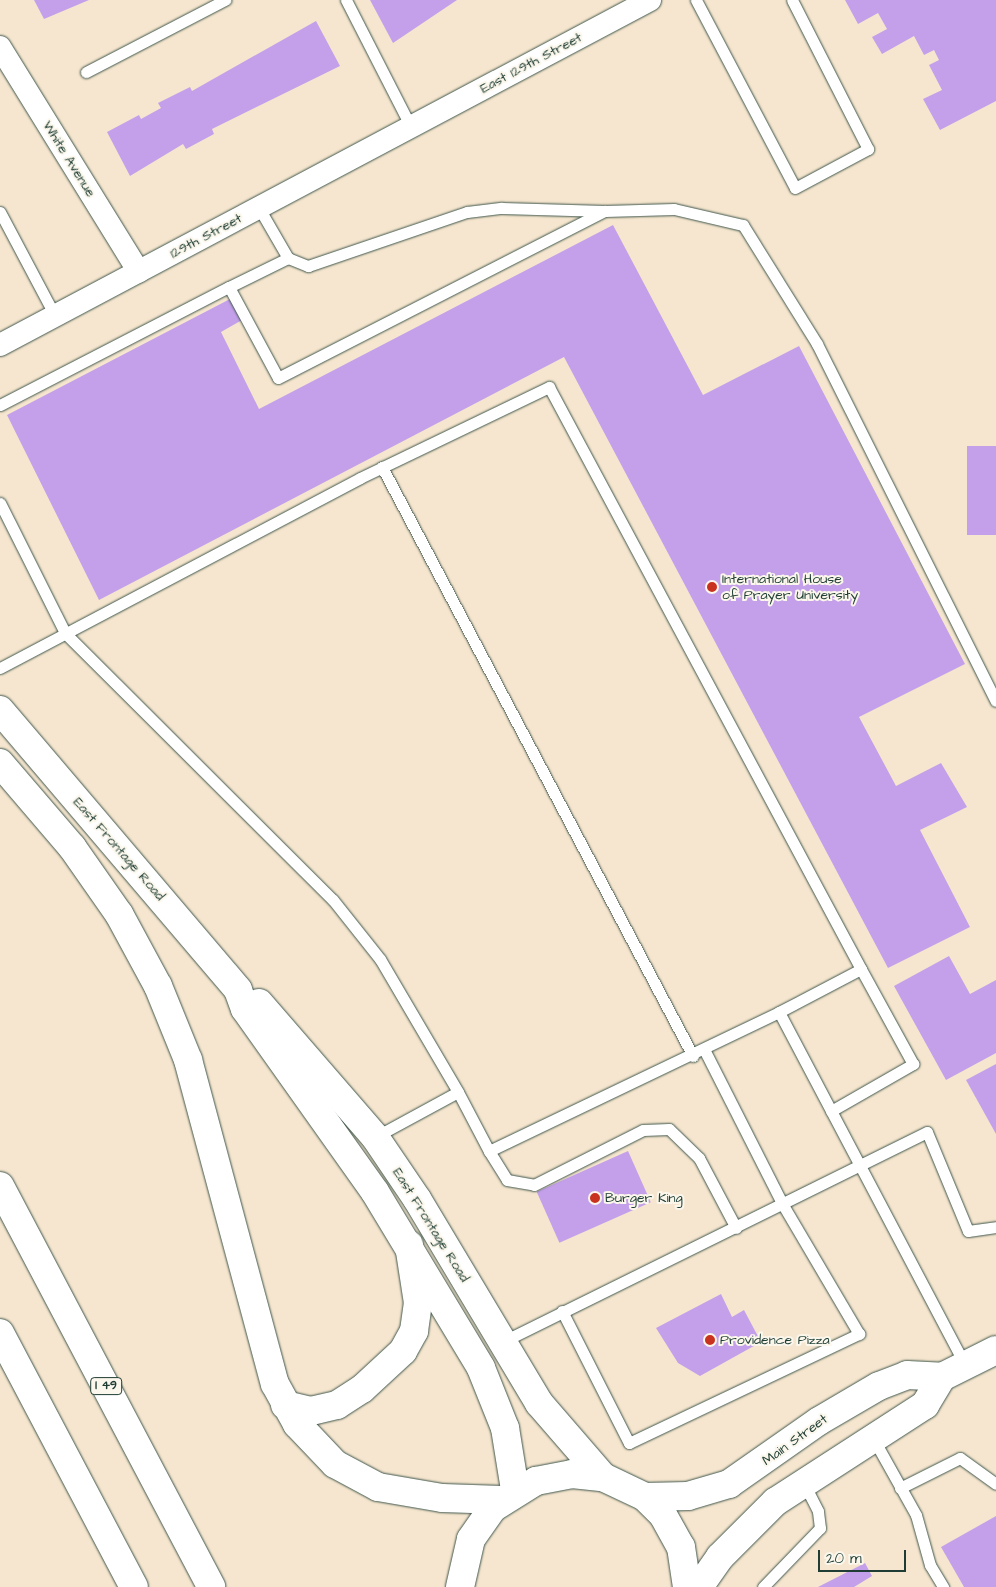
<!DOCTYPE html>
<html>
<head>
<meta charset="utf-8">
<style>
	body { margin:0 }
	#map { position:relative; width:996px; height:1587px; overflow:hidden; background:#f6e6cf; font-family:"Architects Daughter",sans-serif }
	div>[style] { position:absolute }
	.building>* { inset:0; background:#c4a0ea; transform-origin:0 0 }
	.roads { filter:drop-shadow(0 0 1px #3f564b) drop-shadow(0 0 1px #3f564b) }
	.lane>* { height:11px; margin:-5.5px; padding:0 5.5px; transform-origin:5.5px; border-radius:5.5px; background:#fff }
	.street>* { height:22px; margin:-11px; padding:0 11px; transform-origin:11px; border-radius:11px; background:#fff }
	.secondary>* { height:28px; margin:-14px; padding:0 14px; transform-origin:14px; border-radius:14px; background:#fff }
	.highway>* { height:28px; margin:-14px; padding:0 14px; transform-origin:14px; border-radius:14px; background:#fff }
	.dots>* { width:14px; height:14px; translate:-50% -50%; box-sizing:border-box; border:2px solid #fbf7ec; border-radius:50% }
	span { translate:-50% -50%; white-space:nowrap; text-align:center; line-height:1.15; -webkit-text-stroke:4px #fbf7ec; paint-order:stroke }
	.shield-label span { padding:1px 4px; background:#fbf7ec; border:1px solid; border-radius:4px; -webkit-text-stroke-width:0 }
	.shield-label { font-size:12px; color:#1f3d34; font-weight:700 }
	.street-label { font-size:14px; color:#1f3d34 }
	.poi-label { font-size:14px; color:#1f3d34 }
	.left { translate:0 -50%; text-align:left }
	.scale { position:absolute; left:818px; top:1550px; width:88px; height:22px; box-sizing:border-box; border:2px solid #1f3d34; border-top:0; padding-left:6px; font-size:15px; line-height:18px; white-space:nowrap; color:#1f3d34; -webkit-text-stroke:4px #fbf7ec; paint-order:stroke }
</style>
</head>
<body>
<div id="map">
	<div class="building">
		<i style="clip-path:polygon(34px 0,89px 0,44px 19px)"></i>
		<i style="clip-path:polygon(370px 0,457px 0,393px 43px)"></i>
		<i style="clip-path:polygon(845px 0,996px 0,996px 101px,940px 130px,923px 99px,942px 90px,929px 65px,939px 60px,934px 50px,924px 55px,914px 36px,882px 54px,872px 37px,887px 29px,878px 13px,858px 24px)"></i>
		<i style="clip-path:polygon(316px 21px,340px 66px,212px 129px,214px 134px,186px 149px,183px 144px,130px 176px,107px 132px,139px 115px,141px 119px,161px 108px,158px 103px,190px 87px,192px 91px)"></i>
		<i style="clip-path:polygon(613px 225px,703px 395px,799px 346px,965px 664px,859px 717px,896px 786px,941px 763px,967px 807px,920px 830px,970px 927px,888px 968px,564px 357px,99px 600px,7px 415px,230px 299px,242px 320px,221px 332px,259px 409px)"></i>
		<i style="left:996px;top:446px;width:89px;height:29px;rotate:90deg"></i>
		<i style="clip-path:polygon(949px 956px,970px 994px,996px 980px,996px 1053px,946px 1080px,894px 986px)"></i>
		<i style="clip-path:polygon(996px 1064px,996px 1134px,966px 1080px)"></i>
		<i style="left:628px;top:1151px;width:56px;height:100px;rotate:66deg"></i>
		<i style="clip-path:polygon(721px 1294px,732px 1317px,744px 1310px,761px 1342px,700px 1376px,678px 1363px,656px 1328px)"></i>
		<i style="clip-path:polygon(996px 1516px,996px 1587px,964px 1587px,941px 1547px)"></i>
		<i style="clip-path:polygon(865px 1563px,872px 1576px,854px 1587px,818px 1587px)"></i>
	</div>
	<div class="roads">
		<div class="lane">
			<i style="left:346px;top:0;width:143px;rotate:62.9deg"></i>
			<i style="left:696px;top:0;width:212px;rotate:62.2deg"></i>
			<i style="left:795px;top:188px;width:83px;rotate:-28.1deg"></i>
			<i style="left:868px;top:149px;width:167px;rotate:-117deg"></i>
			<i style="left:86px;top:72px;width:157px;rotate:-27.4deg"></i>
			<i style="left:259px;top:208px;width:58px;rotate:59.9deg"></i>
			<i style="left:0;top:212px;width:118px;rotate:62.1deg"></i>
			<i style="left:229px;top:287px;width:66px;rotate:-26.2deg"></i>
			<i style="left:288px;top:258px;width:22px;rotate:22deg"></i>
			<i style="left:308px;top:266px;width:168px;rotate:-18.8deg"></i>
			<i style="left:467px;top:212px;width:35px;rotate:-7deg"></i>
			<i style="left:502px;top:208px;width:103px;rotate:1.7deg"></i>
			<i style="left:0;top:405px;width:258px;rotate:-27.3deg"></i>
			<i style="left:229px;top:287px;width:103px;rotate:61.7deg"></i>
			<i style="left:278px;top:378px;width:367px;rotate:-27.1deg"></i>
			<i style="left:605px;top:211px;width:69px;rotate:-1.7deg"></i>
			<i style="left:674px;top:209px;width:71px;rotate:13.1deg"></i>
			<i style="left:743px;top:225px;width:140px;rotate:58.1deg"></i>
			<i style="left:817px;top:344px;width:399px;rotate:63.4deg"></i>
			<i style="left:382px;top:467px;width:666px;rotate:62.17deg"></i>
			<i style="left:0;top:503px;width:145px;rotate:63.4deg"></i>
			<i style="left:65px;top:633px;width:378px;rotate:44.9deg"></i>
			<i style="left:333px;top:900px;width:75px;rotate:51.5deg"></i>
			<i style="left:380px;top:959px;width:154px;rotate:59.6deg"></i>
			<i style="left:0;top:668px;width:407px;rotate:-27.8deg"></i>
			<i style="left:360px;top:478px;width:210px;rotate:-25.7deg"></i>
			<i style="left:549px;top:387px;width:660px;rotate:61.81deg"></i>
			<i style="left:861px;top:969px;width:93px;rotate:152.3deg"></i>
			<i style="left:779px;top:1012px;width:399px;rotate:62.2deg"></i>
			<i style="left:831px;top:1111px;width:95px;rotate:-29.8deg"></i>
			<i style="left:913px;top:1064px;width:108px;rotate:-118.7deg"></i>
			<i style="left:375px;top:1137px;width:94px;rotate:-28.5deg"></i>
			<i style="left:458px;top:1092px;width:67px;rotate:62.3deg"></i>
			<i style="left:489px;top:1151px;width:322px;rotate:-25.6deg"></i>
			<i style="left:489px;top:1151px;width:34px;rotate:58deg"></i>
			<i style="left:507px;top:1180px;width:27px;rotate:10deg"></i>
			<i style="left:534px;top:1185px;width:122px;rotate:-26.8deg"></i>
			<i style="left:643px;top:1130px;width:26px;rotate:-2deg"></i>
			<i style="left:669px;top:1129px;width:42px;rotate:44deg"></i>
			<i style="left:699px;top:1158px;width:79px;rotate:62.1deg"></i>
			<i style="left:562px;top:1311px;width:148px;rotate:63.1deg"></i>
			<i style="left:629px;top:1443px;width:255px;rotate:-25.4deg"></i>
			<i style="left:859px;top:1334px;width:150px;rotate:-120.5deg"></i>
			<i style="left:783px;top:1205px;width:173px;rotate:-116.9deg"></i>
			<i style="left:502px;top:1342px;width:474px;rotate:-26.3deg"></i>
			<i style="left:927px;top:1132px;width:107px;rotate:67.5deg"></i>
			<i style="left:968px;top:1231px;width:28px;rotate:-8deg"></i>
			<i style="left:873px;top:1438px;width:88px;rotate:60.8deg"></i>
			<i style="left:916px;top:1515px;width:52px;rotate:74.4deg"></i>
			<i style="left:930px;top:1565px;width:26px;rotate:59deg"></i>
			<i style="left:900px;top:1488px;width:67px;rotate:-26.6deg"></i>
			<i style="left:960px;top:1458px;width:44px;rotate:35.8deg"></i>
			<i style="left:763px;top:1587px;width:82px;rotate:-46deg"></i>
			<i style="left:820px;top:1528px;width:17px;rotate:-97deg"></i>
			<i style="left:818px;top:1511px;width:33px;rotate:-117deg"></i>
		</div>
		<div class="street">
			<i style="left:0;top:47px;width:264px;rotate:58.3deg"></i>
			<i style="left:0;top:345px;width:736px;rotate:-27.96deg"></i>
		</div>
		<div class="secondary">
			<i style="left:0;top:710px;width:367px;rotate:49.6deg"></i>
			<i style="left:238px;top:990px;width:20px;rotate:70deg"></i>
			<i style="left:245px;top:1009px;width:224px;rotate:54.6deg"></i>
			<i style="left:375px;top:1192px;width:205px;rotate:58.9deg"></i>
			<i style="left:481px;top:1368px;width:65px;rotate:68.2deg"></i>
			<i style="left:505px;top:1428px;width:63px;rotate:80.8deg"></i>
			<i style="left:259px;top:1003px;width:177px;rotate:49.1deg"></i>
			<i style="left:375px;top:1137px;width:75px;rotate:55.9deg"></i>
			<i style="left:417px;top:1199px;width:238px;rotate:59.1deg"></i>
			<i style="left:539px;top:1403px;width:98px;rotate:49.1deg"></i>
			<i style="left:645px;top:1497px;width:43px;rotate:-1.3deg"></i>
			<i style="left:688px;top:1496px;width:43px;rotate:-16.3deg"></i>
			<i style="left:729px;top:1484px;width:110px;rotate:-35deg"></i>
			<i style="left:819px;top:1421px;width:69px;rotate:-30.3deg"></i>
			<i style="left:879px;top:1386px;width:30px;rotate:-21deg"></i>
			<i style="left:907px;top:1375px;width:35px;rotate:3deg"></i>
			<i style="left:942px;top:1377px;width:60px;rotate:-26.6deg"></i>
			<i style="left:460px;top:1587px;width:49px;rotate:-77.1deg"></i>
			<i style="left:471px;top:1539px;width:38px;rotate:-55deg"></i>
			<i style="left:493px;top:1508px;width:51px;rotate:-32.1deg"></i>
			<i style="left:536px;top:1481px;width:37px;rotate:-11deg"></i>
			<i style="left:572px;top:1474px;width:31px;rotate:6deg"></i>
			<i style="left:603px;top:1477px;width:47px;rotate:25.5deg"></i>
			<i style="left:645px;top:1497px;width:25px;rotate:45deg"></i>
			<i style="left:663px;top:1515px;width:37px;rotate:61deg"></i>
			<i style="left:681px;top:1547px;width:40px;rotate:81.5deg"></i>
			<i style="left:699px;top:1587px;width:37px;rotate:-55deg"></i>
			<i style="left:720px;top:1557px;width:78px;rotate:-45deg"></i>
			<i style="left:775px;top:1502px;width:179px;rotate:-32.9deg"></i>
			<i style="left:925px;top:1405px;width:33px;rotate:-59deg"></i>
		</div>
		<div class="highway">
			<i style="left:0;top:763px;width:111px;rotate:49.4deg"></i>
			<i style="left:72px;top:847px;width:82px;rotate:55deg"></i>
			<i style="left:119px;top:914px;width:82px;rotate:61.6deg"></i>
			<i style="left:158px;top:986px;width:80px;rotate:67.9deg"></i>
			<i style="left:188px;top:1060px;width:335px;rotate:75deg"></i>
			<i style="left:275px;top:1384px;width:46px;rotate:61.2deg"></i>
			<i style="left:297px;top:1424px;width:55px;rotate:46.5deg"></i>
			<i style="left:335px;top:1464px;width:49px;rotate:28.1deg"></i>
			<i style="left:378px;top:1487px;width:65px;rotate:9.8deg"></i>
			<i style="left:442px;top:1498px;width:60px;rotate:1.9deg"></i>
			<i style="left:0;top:1186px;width:453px;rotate:62.2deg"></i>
			<i style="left:0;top:1333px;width:287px;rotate:62.2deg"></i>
			<i style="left:285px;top:1405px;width:27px;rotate:13deg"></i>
			<i style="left:311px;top:1411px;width:27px;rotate:-13deg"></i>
			<i style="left:337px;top:1405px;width:30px;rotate:-33deg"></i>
			<i style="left:362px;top:1389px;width:56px;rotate:-42.8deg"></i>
			<i style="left:403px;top:1351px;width:23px;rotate:-61deg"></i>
			<i style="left:414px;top:1331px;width:28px;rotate:-82deg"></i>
			<i style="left:418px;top:1303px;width:59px;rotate:-98.8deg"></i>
		</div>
	</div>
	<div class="dots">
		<i style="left:712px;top:587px;background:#c8321e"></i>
		<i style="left:595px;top:1198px;background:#c8321e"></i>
		<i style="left:710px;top:1340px;background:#c8321e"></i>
	</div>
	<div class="shield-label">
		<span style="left:106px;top:1386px">I 49</span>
	</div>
	<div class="street-label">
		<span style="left:531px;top:63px;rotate:-28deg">East 129th Street</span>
		<span style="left:69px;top:159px;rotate:58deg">White Avenue</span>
		<span style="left:206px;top:236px;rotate:-28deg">129th Street</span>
		<span style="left:119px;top:849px;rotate:49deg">East Frontage Road</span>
		<span style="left:431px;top:1225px;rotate:58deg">East Frontage Road</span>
		<span style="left:795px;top:1440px;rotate:-36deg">Main Street</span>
	</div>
	<div class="poi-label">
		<span class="left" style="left:722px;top:587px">International House<br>of Prayer University</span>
		<span class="left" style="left:605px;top:1198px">Burger King</span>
		<span class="left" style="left:720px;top:1340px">Providence Pizza</span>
	</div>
	<div class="scale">20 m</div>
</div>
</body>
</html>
